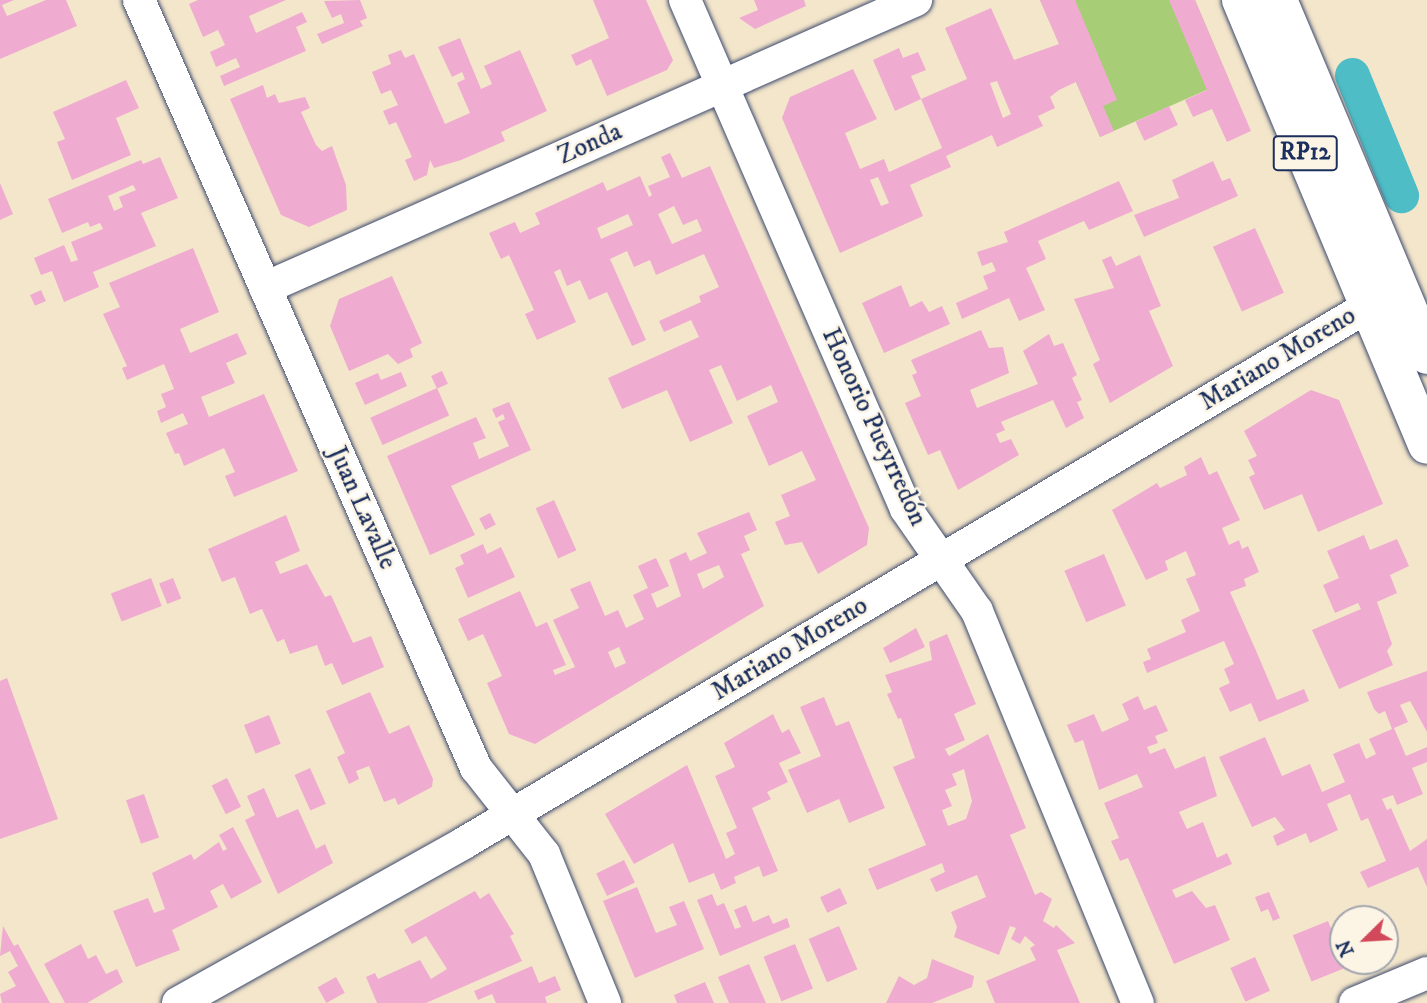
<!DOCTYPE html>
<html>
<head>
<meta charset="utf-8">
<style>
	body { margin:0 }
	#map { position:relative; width:1427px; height:1003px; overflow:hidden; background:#f4e6cb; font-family:"IM FELL DW Pica",serif }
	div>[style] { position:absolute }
	.green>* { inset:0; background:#a7cd77 }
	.canal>* { height:35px; margin:-17.5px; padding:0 17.5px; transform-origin:17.5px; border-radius:17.5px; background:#4fbdc6 }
	.building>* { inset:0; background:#efacd0; transform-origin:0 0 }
	.roads { filter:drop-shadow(0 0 2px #3c4a6e) drop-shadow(0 0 2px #3c4a6e) }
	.minor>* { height:32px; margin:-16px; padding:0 16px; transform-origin:16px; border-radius:16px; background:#fff }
	.primary>* { height:38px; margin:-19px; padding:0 19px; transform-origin:19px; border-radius:19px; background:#fff }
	span { translate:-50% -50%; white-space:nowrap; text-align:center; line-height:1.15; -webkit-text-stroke:5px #fcf5e5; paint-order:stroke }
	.shield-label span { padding:2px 5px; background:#fcf5e5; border:2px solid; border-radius:5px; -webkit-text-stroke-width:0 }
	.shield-label { font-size:24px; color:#1b2f5e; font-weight:700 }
	.street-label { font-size:26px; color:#1b2f5e }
	.north { position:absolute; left:1329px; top:905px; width:70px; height:70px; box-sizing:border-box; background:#fcf5e5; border:2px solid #a2a6af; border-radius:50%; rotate:246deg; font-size:19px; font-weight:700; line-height:28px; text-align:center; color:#1b2f5e }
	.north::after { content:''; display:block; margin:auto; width:24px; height:32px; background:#d1495b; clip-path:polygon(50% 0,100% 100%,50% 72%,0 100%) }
</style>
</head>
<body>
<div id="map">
	<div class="green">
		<i style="clip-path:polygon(1040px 0,1195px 0,1229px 80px,1100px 137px)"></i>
	</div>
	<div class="canal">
		<i style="left:1352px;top:75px;width:130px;rotate:67.8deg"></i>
	</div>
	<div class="building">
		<i style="clip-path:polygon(0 0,14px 0,2px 5px,7px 16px,46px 0,66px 0,77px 26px,0 59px)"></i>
		<i style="clip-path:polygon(198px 0,286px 0,249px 16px,256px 33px,302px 12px,307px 22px,296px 27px,306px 51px,224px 86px,220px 76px,240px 67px,236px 58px,216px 67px,210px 52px,225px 45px,218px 30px,203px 37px,189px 4px)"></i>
		<i style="clip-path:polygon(360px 0,367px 18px,360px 21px,363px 26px,322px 44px,317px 34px,344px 23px,341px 14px,332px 18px,324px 1px)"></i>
		<i style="clip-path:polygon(593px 0,646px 0,673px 60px,667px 70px,607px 96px,591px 59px,576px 66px,571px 55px,609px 38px)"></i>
		<i style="clip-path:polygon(754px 0,804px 0,806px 6px,755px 29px,739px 18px,758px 10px)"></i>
		<i style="clip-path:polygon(evenodd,1040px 0,1075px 0,1117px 100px,1103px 106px,1114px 131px,1100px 137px,1076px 82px,1059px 90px,1050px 97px,1055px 108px,1038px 116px,1043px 126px,997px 147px,992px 135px,946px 156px,951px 167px,910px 185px,923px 216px,840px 253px,782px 118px,790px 97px,853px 69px,877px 119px,845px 133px,860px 169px,884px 159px,889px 172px,942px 148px,921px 99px,967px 79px,945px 28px,991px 8px,1014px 60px,1059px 44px,1040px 0,997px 81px,1011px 114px,1003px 118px,990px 83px,997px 81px,1040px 0,878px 177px,889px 203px,881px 206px,870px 180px,878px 177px)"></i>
		<i style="clip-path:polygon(1169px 0,1195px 0,1251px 131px,1227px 142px,1212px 109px,1193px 117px,1185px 100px,1207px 90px)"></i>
		<i style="clip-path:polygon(460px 38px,481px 89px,492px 84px,484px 66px,520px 50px,547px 111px,501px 132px,505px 141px,461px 160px,434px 168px,430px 160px,427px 175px,414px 181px,405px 160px,412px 157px,396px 122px,389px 125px,383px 111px,398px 105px,391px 90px,381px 94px,372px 72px,391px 64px,388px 55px,401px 50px,405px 58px,414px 54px,445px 124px,470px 113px,457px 83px,465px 79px,462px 72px,452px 77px,438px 47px)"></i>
		<i style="clip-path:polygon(899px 48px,903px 58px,918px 52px,926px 70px,911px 76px,921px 99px,895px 111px,873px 60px)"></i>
		<i style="clip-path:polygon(126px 80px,139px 108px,116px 118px,131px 155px,72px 180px,57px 142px,65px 139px,53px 112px)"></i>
		<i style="clip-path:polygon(263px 85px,267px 98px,275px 94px,279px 103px,305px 97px,310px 108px,301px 112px,316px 145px,322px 151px,332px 146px,346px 185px,347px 210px,309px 227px,281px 215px,230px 99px)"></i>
		<i style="left:1169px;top:106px;width:21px;height:37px;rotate:65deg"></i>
		<i style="clip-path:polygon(evenodd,670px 153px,682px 178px,710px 166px,869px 528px,867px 545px,818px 574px,802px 542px,785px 545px,775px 522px,790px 516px,781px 495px,816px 480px,802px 451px,769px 466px,747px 416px,778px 402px,771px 385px,737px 401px,721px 365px,709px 370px,733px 423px,690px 442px,667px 390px,622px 409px,608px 378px,699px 337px,691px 320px,664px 332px,659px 321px,701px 302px,699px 296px,719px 287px,704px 254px,656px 275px,650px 260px,634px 267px,627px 251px,610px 259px,646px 340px,632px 346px,607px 292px,589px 300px,580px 280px,567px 286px,560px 269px,554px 272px,576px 322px,537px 340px,525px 314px,534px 310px,509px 255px,501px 259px,489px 233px,515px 222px,520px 233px,540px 224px,535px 213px,603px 182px,607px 191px,640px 176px,649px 197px,652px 195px,648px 186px,670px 177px,661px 157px,670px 153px,674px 206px,683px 225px,697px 219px,702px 231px,672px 244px,658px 214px,674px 206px,670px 153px,628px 214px,633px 225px,601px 239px,597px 228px,628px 214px)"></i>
		<i style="clip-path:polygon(evenodd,160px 157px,178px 198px,141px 213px,156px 246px,93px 272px,99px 287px,64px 302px,52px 271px,41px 275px,34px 258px,64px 245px,71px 262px,78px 260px,71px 242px,103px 229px,100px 223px,90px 227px,88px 222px,62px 233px,48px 199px,141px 160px,143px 164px,160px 157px,133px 185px,136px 190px,119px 197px,123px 207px,114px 211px,108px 196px,133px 185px)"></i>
		<i style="clip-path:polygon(1213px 161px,1222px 181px,1230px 178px,1238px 196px,1144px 237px,1134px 215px,1179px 198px,1172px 180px)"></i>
		<i style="clip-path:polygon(1119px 181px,1133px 211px,1089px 230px,1084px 221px,1038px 241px,1046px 259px,1026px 268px,1045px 310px,1019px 321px,1009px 298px,962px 319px,956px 303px,988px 289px,983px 276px,996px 271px,992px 262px,982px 266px,977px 252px,1008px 242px,1004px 232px)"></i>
		<i style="clip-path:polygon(0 183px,13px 214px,0 220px)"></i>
		<i style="left:1255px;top:228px;width:71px;height:46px;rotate:66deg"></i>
		<i style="clip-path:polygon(193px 248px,219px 312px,180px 329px,190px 353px,237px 333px,247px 354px,226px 363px,235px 383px,201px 397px,209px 417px,264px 394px,298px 471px,234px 497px,225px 476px,235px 472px,224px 448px,184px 466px,179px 453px,175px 454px,166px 433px,188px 424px,183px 413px,161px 423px,157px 411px,166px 407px,161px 394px,174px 389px,164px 364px,127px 380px,122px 368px,127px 366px,103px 314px,120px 307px,109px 283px)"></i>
		<i style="clip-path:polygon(1140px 255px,1161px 306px,1149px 311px,1173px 366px,1110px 403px,1093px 364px,1100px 360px,1074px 299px,1114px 288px,1102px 260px,1111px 256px,1116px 266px)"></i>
		<i style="clip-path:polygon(392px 276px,422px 343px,410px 349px,413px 357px,398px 364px,388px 354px,349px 371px,330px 326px,339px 299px)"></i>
		<i style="clip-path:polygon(901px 285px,910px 307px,922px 301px,929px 312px,942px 306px,950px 324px,884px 353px,862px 303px)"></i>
		<i style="left:41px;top:290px;width:12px;height:12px;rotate:66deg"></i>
		<i style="clip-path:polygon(981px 330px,989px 348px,1003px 347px,1009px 373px,970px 390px,977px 408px,1038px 384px,1023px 351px,1049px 334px,1054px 346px,1063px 343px,1077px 375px,1072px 378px,1082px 400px,1077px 402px,1084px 418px,1066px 428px,1053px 400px,1001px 422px,1005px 430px,996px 434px,1000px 443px,1011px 439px,1019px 455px,958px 490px,940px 450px,928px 455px,905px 403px,921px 396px,912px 375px,917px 373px,911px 360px)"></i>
		<i style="left:442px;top:371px;width:14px;height:12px;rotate:65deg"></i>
		<i style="clip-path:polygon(401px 372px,407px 386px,365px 405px,355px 383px,378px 373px,381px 380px)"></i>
		<i style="left:437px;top:388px;width:30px;height:73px;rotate:66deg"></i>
		<i style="clip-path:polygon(1311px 390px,1339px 400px,1383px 504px,1318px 532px,1302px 494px,1264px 510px,1249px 477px,1255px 474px,1248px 460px,1257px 456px,1244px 431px)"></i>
		<i style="clip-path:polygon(509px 402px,531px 450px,451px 486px,475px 535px,430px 555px,387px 456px,476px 417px,486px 438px,473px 443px,479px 459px,509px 446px,498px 422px,505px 419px,503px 414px,496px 418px,492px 409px)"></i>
		<i style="clip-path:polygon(1201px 457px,1209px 475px,1217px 471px,1240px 520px,1222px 528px,1229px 545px,1239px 540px,1242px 549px,1248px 546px,1259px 572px,1244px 579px,1246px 586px,1230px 592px,1257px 653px,1277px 700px,1304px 689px,1309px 701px,1259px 722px,1251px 703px,1230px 712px,1219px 688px,1230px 683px,1224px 669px,1234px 664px,1224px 641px,1147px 673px,1143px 662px,1151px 659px,1147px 649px,1186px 632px,1181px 620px,1200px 611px,1186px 579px,1196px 575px,1186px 551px,1165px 561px,1168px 570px,1146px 580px,1112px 510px,1157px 483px,1160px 488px,1187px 475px,1184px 467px)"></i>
		<i style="left:554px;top:500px;width:55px;height:20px;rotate:66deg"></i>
		<i style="clip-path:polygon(evenodd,749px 512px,757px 530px,744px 536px,750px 550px,741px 554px,764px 606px,535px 744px,509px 734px,487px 683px,502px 676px,483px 634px,468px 641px,458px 619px,520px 591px,536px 627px,547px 622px,566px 665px,553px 670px,555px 675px,575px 667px,553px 620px,579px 608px,570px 589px,590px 581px,605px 616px,618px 610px,626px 628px,644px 619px,633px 595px,648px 588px,638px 566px,656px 558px,669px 586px,651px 594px,657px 608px,681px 596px,669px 560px,686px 552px,690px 561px,707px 553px,697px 533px,749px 512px,719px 565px,724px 577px,703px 589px,697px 574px,719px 565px,749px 512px,619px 647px,626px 663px,615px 668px,608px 652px,619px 647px)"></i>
		<i style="left:490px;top:513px;width:13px;height:12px;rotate:63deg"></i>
		<i style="clip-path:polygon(286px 515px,300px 551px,275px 562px,280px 574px,307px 564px,325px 597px,331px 595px,353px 643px,371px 636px,384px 667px,342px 685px,332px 663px,325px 666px,317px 645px,290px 654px,284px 639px,277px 642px,262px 609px,250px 614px,235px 577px,222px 582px,208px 549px)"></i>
		<i style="clip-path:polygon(1364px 535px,1370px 550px,1397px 539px,1409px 566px,1390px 575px,1397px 593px,1377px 602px,1392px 644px,1387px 651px,1393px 665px,1339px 689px,1312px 630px,1361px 609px,1358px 603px,1335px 613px,1323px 585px,1339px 578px,1327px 551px)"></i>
		<i style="clip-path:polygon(483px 544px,487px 554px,501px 547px,515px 577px,468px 598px,455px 568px,464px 564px,460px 555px)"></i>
		<i style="left:1104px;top:554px;width:56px;height:43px;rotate:67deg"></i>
		<i style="left:151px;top:578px;width:30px;height:43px;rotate:69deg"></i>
		<i style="left:173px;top:578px;width:22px;height:15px;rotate:68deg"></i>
		<i style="clip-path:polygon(916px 628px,925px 647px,890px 663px,883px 648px)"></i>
		<i style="clip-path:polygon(evenodd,947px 634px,976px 704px,954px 714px,965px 740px,945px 749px,949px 756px,988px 734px,1026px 828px,1010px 835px,1035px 895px,1041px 892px,1052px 899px,1043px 921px,1054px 928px,1056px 925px,1075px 943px,1057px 950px,1080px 1003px,995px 1003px,986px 981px,1036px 960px,1030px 948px,1035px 945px,1025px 936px,1020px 944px,1011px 939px,1016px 928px,1010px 926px,999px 955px,954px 937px,957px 927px,951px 912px,986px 897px,977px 875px,936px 892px,930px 879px,945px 872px,942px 863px,877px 890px,868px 869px,926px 845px,893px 767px,915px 758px,901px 718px,898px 719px,887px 694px,892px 692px,885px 675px,932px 660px,929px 642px,947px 634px,964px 769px,972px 801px,966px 819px,948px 826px,942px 810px,952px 806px,945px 790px,957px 785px,952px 774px,964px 769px)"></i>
		<i style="clip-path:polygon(1427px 671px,1427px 732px,1410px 701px,1400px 705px,1408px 722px,1394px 728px,1406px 756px,1427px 747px,1427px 762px,1412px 768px,1423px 794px,1397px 805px,1393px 795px,1382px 799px,1387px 810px,1391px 808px,1410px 851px,1427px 839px,1427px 887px,1418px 867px,1368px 888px,1360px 872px,1386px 861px,1368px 818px,1361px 821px,1350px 794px,1327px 804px,1338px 830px,1310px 843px,1306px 833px,1277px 846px,1273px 836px,1285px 830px,1275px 817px,1252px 827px,1219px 757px,1265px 737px,1282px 776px,1310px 764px,1322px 792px,1345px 782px,1333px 754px,1359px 743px,1366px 759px,1376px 754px,1369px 739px,1392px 729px,1385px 711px,1379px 714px,1374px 709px,1367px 692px)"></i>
		<i style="clip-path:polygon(7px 678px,58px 819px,0 839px,0 681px)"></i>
		<i style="clip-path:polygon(370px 692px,389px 734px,409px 725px,433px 779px,432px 787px,398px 805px,395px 798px,384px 802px,369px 766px,356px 771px,359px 779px,349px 784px,337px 757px,345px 753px,326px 711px)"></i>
		<i style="clip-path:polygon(1138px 696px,1144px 710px,1156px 705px,1168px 731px,1155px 736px,1158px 743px,1147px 747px,1150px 754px,1165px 748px,1175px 769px,1205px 756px,1217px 796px,1179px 812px,1187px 829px,1203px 822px,1217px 858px,1227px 853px,1232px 864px,1172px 890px,1176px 898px,1192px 891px,1206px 908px,1215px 905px,1230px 940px,1174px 964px,1128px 858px,1120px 861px,1111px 841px,1119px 838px,1104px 803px,1143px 787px,1137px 774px,1099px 790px,1083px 740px,1075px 743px,1067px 725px,1094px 714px,1102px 732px,1129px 720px,1122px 704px)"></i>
		<i style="clip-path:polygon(824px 697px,836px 726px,849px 721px,885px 808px,849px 823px,839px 799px,807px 813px,788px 770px,821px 756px,800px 707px)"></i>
		<i style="clip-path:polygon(773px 714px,782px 733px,789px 729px,801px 753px,779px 763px,788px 782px,767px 792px,771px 799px,752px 808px,778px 871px,763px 877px,759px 866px,734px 877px,736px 883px,721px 890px,714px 873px,689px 883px,673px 843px,634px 864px,605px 814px,687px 765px,726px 859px,735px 854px,726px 833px,737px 828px,715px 776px,735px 767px,724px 743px)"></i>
		<i style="left:269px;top:715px;width:31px;height:27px;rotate:68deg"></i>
		<i style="left:310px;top:768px;width:39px;height:17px;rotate:66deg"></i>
		<i style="left:227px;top:778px;width:32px;height:17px;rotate:64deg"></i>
		<i style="clip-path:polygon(264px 788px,277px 818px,298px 809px,316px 849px,325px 844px,333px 863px,278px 894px,245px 820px,255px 815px,247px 796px)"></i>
		<i style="left:144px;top:794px;width:46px;height:19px;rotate:71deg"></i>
		<i style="clip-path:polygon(233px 827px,262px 882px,231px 899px,223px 884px,210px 891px,218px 907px,172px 930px,180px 950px,136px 967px,113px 911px,148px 898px,154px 913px,165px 909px,152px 873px,191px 854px,194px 860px,219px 842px,223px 851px,227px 849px,219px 835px)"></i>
		<i style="left:624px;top:860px;width:25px;height:31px;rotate:64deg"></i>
		<i style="clip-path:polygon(637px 887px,656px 933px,677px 925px,669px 907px,684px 901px,704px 949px,635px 978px,603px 901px)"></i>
		<i style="left:840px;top:888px;width:17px;height:22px;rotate:65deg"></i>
		<i style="clip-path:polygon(475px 891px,480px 899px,489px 893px,514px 934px,510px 936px,522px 961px,426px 1003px,377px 1003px,366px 977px,375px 973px,378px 979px,420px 960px,431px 979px,447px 969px,426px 936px,412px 944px,404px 930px)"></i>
		<i style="clip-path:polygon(1269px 892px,1280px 918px,1273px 921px,1268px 909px,1261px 912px,1255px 897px)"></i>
		<i style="clip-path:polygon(712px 894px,717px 906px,724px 903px,735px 929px,741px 927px,734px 910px,746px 905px,753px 922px,769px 915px,773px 924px,787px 918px,790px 927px,720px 956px,697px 900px)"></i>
		<i style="left:1328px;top:921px;width:50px;height:38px;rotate:68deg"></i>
		<i style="clip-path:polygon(3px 926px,14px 946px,18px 944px,50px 1003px,2px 1003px,0 994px,16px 986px,8px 972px,18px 966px,10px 951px,0 956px)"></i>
		<i style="left:839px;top:926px;width:47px;height:33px;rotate:67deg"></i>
		<i style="clip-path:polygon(81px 944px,88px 959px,96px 955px,106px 974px,117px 969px,123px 982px,87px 1003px,65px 1003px,44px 964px)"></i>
		<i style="left:795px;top:944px;width:48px;height:34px;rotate:68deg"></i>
		<i style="left:1255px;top:957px;width:37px;height:27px;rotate:66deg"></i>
		<i style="clip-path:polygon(932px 959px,974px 976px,972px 987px,932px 1003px,886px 1003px,899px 976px,914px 985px,927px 978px)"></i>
		<i style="clip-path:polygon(749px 964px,766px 1003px,729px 1003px,718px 977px)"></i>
		<i style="clip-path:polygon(532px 966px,539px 983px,555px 976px,561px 990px,545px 997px,547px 1003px,496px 1003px,492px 994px,478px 1000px,474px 991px)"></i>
		<i style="left:336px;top:977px;width:18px;height:21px;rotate:61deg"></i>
		<i style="clip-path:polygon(705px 982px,714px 1003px,677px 1003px,674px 995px)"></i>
	</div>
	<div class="roads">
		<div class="minor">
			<i style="left:139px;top:0;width:839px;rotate:66.31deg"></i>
			<i style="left:476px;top:768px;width:110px;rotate:51.7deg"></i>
			<i style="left:544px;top:854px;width:161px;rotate:67.7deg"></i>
			<i style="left:685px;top:0;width:555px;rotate:66.53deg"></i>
			<i style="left:906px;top:509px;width:124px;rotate:55.2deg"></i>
			<i style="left:977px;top:611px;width:424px;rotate:67.7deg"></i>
			<i style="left:265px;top:288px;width:712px;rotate:-23.86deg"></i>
			<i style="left:178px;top:1003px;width:328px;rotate:-29.2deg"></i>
			<i style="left:464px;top:843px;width:1076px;rotate:-30.69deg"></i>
			<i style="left:1355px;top:1003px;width:78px;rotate:-22.6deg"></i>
		</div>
		<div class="primary">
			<i style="left:1241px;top:0;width:482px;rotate:67.3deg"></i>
			<i style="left:1278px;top:0;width:385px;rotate:67.2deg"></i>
		</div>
	</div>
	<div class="shield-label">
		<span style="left:1305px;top:153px">RP12</span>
	</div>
	<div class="street-label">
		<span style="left:590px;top:144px;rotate:-24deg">Zonda</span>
		<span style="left:1278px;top:359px;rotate:-31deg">Mariano Moreno</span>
		<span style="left:874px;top:427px;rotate:65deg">Honorio Pueyrredón</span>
		<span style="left:362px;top:508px;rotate:66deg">Juan Lavalle</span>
		<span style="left:790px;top:649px;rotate:-31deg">Mariano Moreno</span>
	</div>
	<div class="north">N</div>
</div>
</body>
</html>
